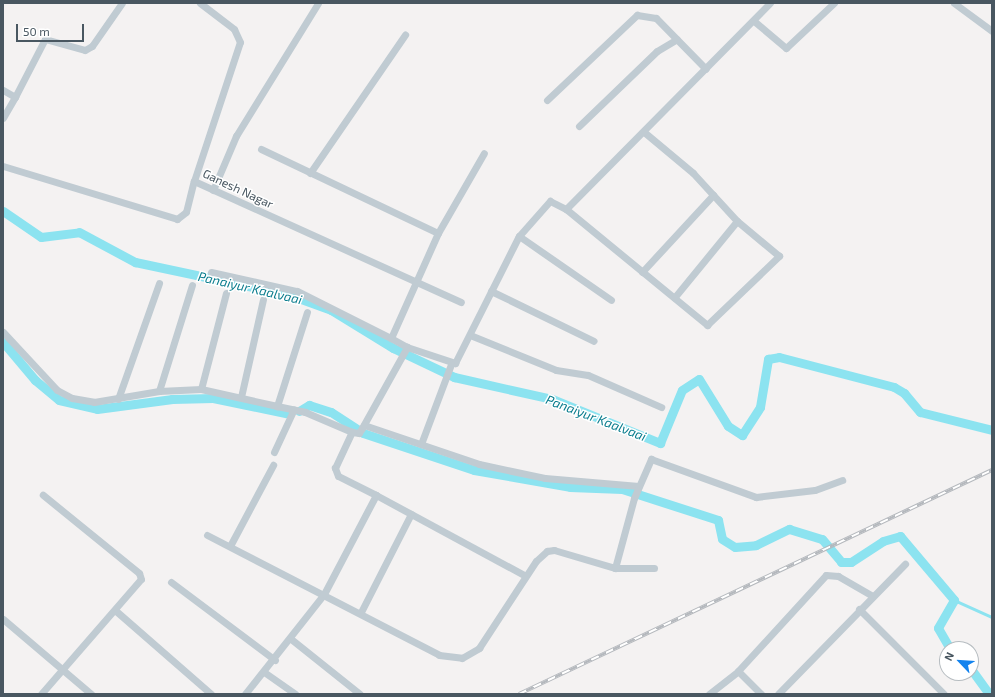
<!DOCTYPE html>
<html>
<head>
<meta charset="utf-8">
<style>
	body { margin:0 }
	#map { position:relative; width:995px; height:697px; overflow:hidden; background:#f4f2f2; font-family:"Exo 2",sans-serif }
	div>[style] { position:absolute }
	.stream>* { height:2.5px; margin:-1.25px; padding:0 1.25px; transform-origin:1.25px; border-radius:1.25px; background:#8ce3f0 }
	.canal>* { height:9px; margin:-4.5px; padding:0 4.5px; transform-origin:4.5px; border-radius:4.5px; background:#8ce3f0 }
	.minor>* { height:7px; margin:-3.5px; padding:0 3.5px; transform-origin:3.5px; border-radius:3.5px; background:#c0cbd2 }
	.rail>* { height:4px; margin-top:-2px; transform-origin:0; background:repeating-linear-gradient(90deg,#fff 0 8px,#b4b8bd 0 16px); box-sizing:border-box; border-block:1px solid #b4b8bd }
	span { translate:-50% -50%; white-space:nowrap; text-align:center; line-height:1.15; -webkit-text-stroke:3px #fff; paint-order:stroke }
	.street-label { font-size:12px; color:#495761 }
	.water-label { font-size:13px; color:#097c8d; font-style:italic }
	.frame { position:absolute; inset:0; border:4px solid #495761; pointer-events:none }
	.north { position:absolute; left:939px; top:641px; width:40px; height:40px; box-sizing:border-box; background:#fff; border:1px solid #b6bcc0; border-radius:50%; rotate:295deg; font-size:11px; font-weight:700; line-height:16px; text-align:center; color:#495761 }
	.north::after { content:''; display:block; margin:auto; width:14px; height:18px; background:#1383ee; clip-path:polygon(50% 0,100% 100%,50% 72%,0 100%) }
	.scale { position:absolute; left:16px; top:24px; width:68px; height:18px; box-sizing:border-box; border:2px solid #495761; border-top:0; padding-left:5px; font-size:12px; line-height:14px; white-space:nowrap; color:#495761; -webkit-text-stroke:3px #fff; paint-order:stroke }
</style>
</head>
<body>
<div id="map">
	<div class="stream">
		<i style="left:954px;top:600px;width:42px;rotate:24.1deg"></i>
	</div>
	<div class="canal">
		<i style="left:3px;top:211px;width:46px;rotate:34.4deg"></i>
		<i style="left:41px;top:237px;width:38px;rotate:-7deg"></i>
		<i style="left:79px;top:232px;width:64px;rotate:28.2deg"></i>
		<i style="left:135px;top:262px;width:158px;rotate:12deg"></i>
		<i style="left:290px;top:295px;width:44px;rotate:20.1deg"></i>
		<i style="left:331px;top:310px;width:73px;rotate:31.5deg"></i>
		<i style="left:393px;top:348px;width:68px;rotate:25.4deg"></i>
		<i style="left:454px;top:377px;width:100px;rotate:12.7deg"></i>
		<i style="left:552px;top:399px;width:117px;rotate:22.2deg"></i>
		<i style="left:660px;top:443px;width:57px;rotate:-67.5deg"></i>
		<i style="left:682px;top:390px;width:20px;rotate:-33deg"></i>
		<i style="left:699px;top:379px;width:55px;rotate:58.3deg"></i>
		<i style="left:728px;top:426px;width:17px;rotate:33deg"></i>
		<i style="left:742px;top:435px;width:33px;rotate:-57deg"></i>
		<i style="left:760px;top:407px;width:49px;rotate:-80.5deg"></i>
		<i style="left:768px;top:359px;width:11px;rotate:-10deg"></i>
		<i style="left:779px;top:357px;width:119px;rotate:14.6deg"></i>
		<i style="left:894px;top:387px;width:12px;rotate:31deg"></i>
		<i style="left:904px;top:393px;width:25px;rotate:50deg"></i>
		<i style="left:920px;top:412px;width:74px;rotate:14deg"></i>
		<i style="left:3px;top:342px;width:50px;rotate:49.9deg"></i>
		<i style="left:35px;top:380px;width:31px;rotate:40deg"></i>
		<i style="left:59px;top:400px;width:39px;rotate:13deg"></i>
		<i style="left:97px;top:409px;width:76px;rotate:-7.6deg"></i>
		<i style="left:172px;top:399px;width:41px;rotate:-1.4deg"></i>
		<i style="left:213px;top:398px;width:74px;rotate:11.8deg"></i>
		<i style="left:299px;top:411px;width:12px;rotate:-31deg"></i>
		<i style="left:309px;top:405px;width:23px;rotate:18deg"></i>
		<i style="left:331px;top:412px;width:38px;rotate:33deg"></i>
		<i style="left:363px;top:433px;width:117px;rotate:18.4deg"></i>
		<i style="left:474px;top:470px;width:97px;rotate:10deg"></i>
		<i style="left:570px;top:487px;width:52px;rotate:2.2deg"></i>
		<i style="left:622px;top:489px;width:101px;rotate:17.9deg"></i>
		<i style="left:718px;top:520px;width:19px;rotate:78deg"></i>
		<i style="left:722px;top:539px;width:15px;rotate:32deg"></i>
		<i style="left:735px;top:547px;width:21px;rotate:-5deg"></i>
		<i style="left:756px;top:545px;width:37px;rotate:-26deg"></i>
		<i style="left:789px;top:529px;width:34px;rotate:17deg"></i>
		<i style="left:822px;top:539px;width:30px;rotate:50deg"></i>
		<i style="left:841px;top:562px;width:10px"></i>
		<i style="left:851px;top:562px;width:38px;rotate:-33deg"></i>
		<i style="left:883px;top:541px;width:18px;rotate:-16deg"></i>
		<i style="left:900px;top:536px;width:84px;rotate:49.8deg"></i>
		<i style="left:954px;top:600px;width:32px;rotate:120deg"></i>
		<i style="left:938px;top:628px;width:24px;rotate:60deg"></i>
		<i style="left:971px;top:669px;width:31px;rotate:54deg"></i>
	</div>
	<div class="minor">
		<i style="left:954px;top:3px;width:47px;rotate:36.4deg"></i>
		<i style="left:754px;top:21px;width:42px;rotate:40.2deg"></i>
		<i style="left:786px;top:48px;width:66px;rotate:-43.2deg"></i>
		<i style="left:3px;top:90px;width:14px;rotate:30deg"></i>
		<i style="left:15px;top:97px;width:24px;rotate:120deg"></i>
		<i style="left:15px;top:97px;width:65px;rotate:-62.7deg"></i>
		<i style="left:45px;top:39px;width:41px;rotate:15.4deg"></i>
		<i style="left:85px;top:50px;width:8px;rotate:-30deg"></i>
		<i style="left:92px;top:46px;width:52px;rotate:-55.1deg"></i>
		<i style="left:547px;top:100px;width:124px;rotate:-43.4deg"></i>
		<i style="left:637px;top:15px;width:19px;rotate:9deg"></i>
		<i style="left:656px;top:18px;width:71px;rotate:45.6deg"></i>
		<i style="left:579px;top:126px;width:108px;rotate:-43.9deg"></i>
		<i style="left:657px;top:51px;width:23px;rotate:-31deg"></i>
		<i style="left:644px;top:132px;width:64px;rotate:39.9deg"></i>
		<i style="left:693px;top:173px;width:65px;rotate:47.5deg"></i>
		<i style="left:737px;top:221px;width:99px;rotate:129.3deg"></i>
		<i style="left:261px;top:149px;width:196px;rotate:25.4deg"></i>
		<i style="left:3px;top:166px;width:182px;rotate:16.9deg"></i>
		<i style="left:177px;top:219px;width:11px;rotate:-38deg"></i>
		<i style="left:186px;top:212px;width:32px;rotate:-76deg"></i>
		<i style="left:194px;top:181px;width:293px;rotate:24.4deg"></i>
		<i style="left:310px;top:173px;width:168px;rotate:-55.5deg"></i>
		<i style="left:194px;top:181px;width:146px;rotate:-71.7deg"></i>
		<i style="left:240px;top:42px;width:14px;rotate:-115deg"></i>
		<i style="left:234px;top:29px;width:43px;rotate:-142.6deg"></i>
		<i style="left:213px;top:190px;width:59px;rotate:-66.9deg"></i>
		<i style="left:236px;top:136px;width:156px;rotate:-58.3deg"></i>
		<i style="left:566px;top:209px;width:290px;rotate:-45.3deg"></i>
		<i style="left:519px;top:236px;width:112px;rotate:34.8deg"></i>
		<i style="left:211px;top:272px;width:88px;rotate:12.5deg"></i>
		<i style="left:297px;top:291px;width:105px;rotate:26.6deg"></i>
		<i style="left:642px;top:272px;width:105px;rotate:-47.3deg"></i>
		<i style="left:192px;top:285px;width:111px;rotate:107.3deg"></i>
		<i style="left:159px;top:391px;width:42px;rotate:-2.7deg"></i>
		<i style="left:491px;top:291px;width:114px;rotate:25.9deg"></i>
		<i style="left:226px;top:293px;width:99px;rotate:104.6deg"></i>
		<i style="left:201px;top:389px;width:78px;rotate:12.6deg"></i>
		<i style="left:307px;top:312px;width:99px;rotate:107.7deg"></i>
		<i style="left:277px;top:406px;width:29px;rotate:12deg"></i>
		<i style="left:305px;top:412px;width:51px;rotate:23.1deg"></i>
		<i style="left:3px;top:332px;width:79px;rotate:47deg"></i>
		<i style="left:57px;top:390px;width:17px;rotate:28deg"></i>
		<i style="left:72px;top:398px;width:22px;rotate:10deg"></i>
		<i style="left:94px;top:402px;width:66px;rotate:-9.6deg"></i>
		<i style="left:470px;top:335px;width:93px;rotate:22.1deg"></i>
		<i style="left:556px;top:370px;width:32px;rotate:9deg"></i>
		<i style="left:588px;top:375px;width:80px;rotate:23.7deg"></i>
		<i style="left:407px;top:347px;width:51px;rotate:18.4deg"></i>
		<i style="left:455px;top:363px;width:142px;rotate:-63.3deg"></i>
		<i style="left:519px;top:236px;width:47px;rotate:-48.5deg"></i>
		<i style="left:550px;top:201px;width:18px;rotate:27deg"></i>
		<i style="left:566px;top:209px;width:183px;rotate:39.4deg"></i>
		<i style="left:707px;top:325px;width:100px;rotate:-43.8deg"></i>
		<i style="left:779px;top:256px;width:55px;rotate:-140.2deg"></i>
		<i style="left:241px;top:397px;width:100px;rotate:-77.3deg"></i>
		<i style="left:118px;top:399px;width:123px;rotate:-70.5deg"></i>
		<i style="left:364px;top:425px;width:121px;rotate:18.7deg"></i>
		<i style="left:479px;top:464px;width:67px;rotate:12deg"></i>
		<i style="left:545px;top:478px;width:94px;rotate:4.9deg"></i>
		<i style="left:421px;top:444px;width:85px;rotate:-69.4deg"></i>
		<i style="left:274px;top:452px;width:47px;rotate:-65.1deg"></i>
		<i style="left:376px;top:495px;width:170px;rotate:28.4deg"></i>
		<i style="left:207px;top:535px;width:261px;rotate:27.3deg"></i>
		<i style="left:439px;top:655px;width:23px;rotate:7deg"></i>
		<i style="left:462px;top:658px;width:20px;rotate:-30deg"></i>
		<i style="left:479px;top:648px;width:104px;rotate:-56.8deg"></i>
		<i style="left:536px;top:561px;width:15px;rotate:-42deg"></i>
		<i style="left:547px;top:551px;width:7px;rotate:-8deg"></i>
		<i style="left:554px;top:550px;width:64px;rotate:16.4deg"></i>
		<i style="left:615px;top:568px;width:39px"></i>
		<i style="left:230px;top:546px;width:92px;rotate:-62deg"></i>
		<i style="left:615px;top:568px;width:73px;rotate:-74.8deg"></i>
		<i style="left:634px;top:498px;width:43px;rotate:-66.4deg"></i>
		<i style="left:651px;top:459px;width:112px;rotate:19.9deg"></i>
		<i style="left:756px;top:497px;width:59px;rotate:-6.8deg"></i>
		<i style="left:815px;top:490px;width:29px;rotate:-20deg"></i>
		<i style="left:171px;top:582px;width:130px;rotate:36.9deg"></i>
		<i style="left:859px;top:609px;width:120px;rotate:45deg"></i>
		<i style="left:116px;top:611px;width:126px;rotate:41.1deg"></i>
		<i style="left:361px;top:612px;width:110px;rotate:-63deg"></i>
		<i style="left:3px;top:619px;width:116px;rotate:40.4deg"></i>
		<i style="left:291px;top:639px;width:88px;rotate:38.6deg"></i>
		<i style="left:738px;top:671px;width:130px;rotate:-47.5deg"></i>
		<i style="left:826px;top:575px;width:12px;rotate:5deg"></i>
		<i style="left:838px;top:576px;width:39px;rotate:30deg"></i>
		<i style="left:264px;top:672px;width:38px;rotate:35deg"></i>
		<i style="left:41px;top:694px;width:152px;rotate:-49deg"></i>
		<i style="left:141px;top:579px;width:6px;rotate:-108deg"></i>
		<i style="left:139px;top:573px;width:124px;rotate:-140.9deg"></i>
		<i style="left:245px;top:694px;width:127px;rotate:-51.7deg"></i>
		<i style="left:324px;top:594px;width:112px;rotate:-62.3deg"></i>
		<i style="left:376px;top:495px;width:42px;rotate:-153.4deg"></i>
		<i style="left:338px;top:476px;width:9px;rotate:-111deg"></i>
		<i style="left:335px;top:468px;width:40px;rotate:-65deg"></i>
		<i style="left:352px;top:432px;width:7px;rotate:8deg"></i>
		<i style="left:359px;top:433px;width:6px;rotate:-59deg"></i>
		<i style="left:362px;top:428px;width:93px;rotate:-60.9deg"></i>
		<i style="left:407px;top:347px;width:18px;rotate:-151deg"></i>
		<i style="left:391px;top:338px;width:115px;rotate:-65.9deg"></i>
		<i style="left:438px;top:233px;width:92px;rotate:-60.1deg"></i>
		<i style="left:709px;top:694px;width:37px;rotate:-38deg"></i>
		<i style="left:738px;top:671px;width:33px;rotate:45deg"></i>
		<i style="left:778px;top:694px;width:182px;rotate:-45.7deg"></i>
	</div>
	<div class="rail">
		<i style="left:519px;top:694px;width:523px;rotate:-25.34deg"></i>
	</div>
	<div class="street-label">
		<span style="left:238px;top:189px;rotate:25deg">Ganesh Nagar</span>
	</div>
	<div class="water-label">
		<span style="left:250px;top:288px;rotate:13deg">Panaiyur Kaalvaai</span>
		<span style="left:596px;top:418px;rotate:21deg">Panaiyur Kaalvaai</span>
	</div>
	<div class="frame"></div>
	<div class="north">N</div>
	<div class="scale">50 m</div>
</div>
</body>
</html>
